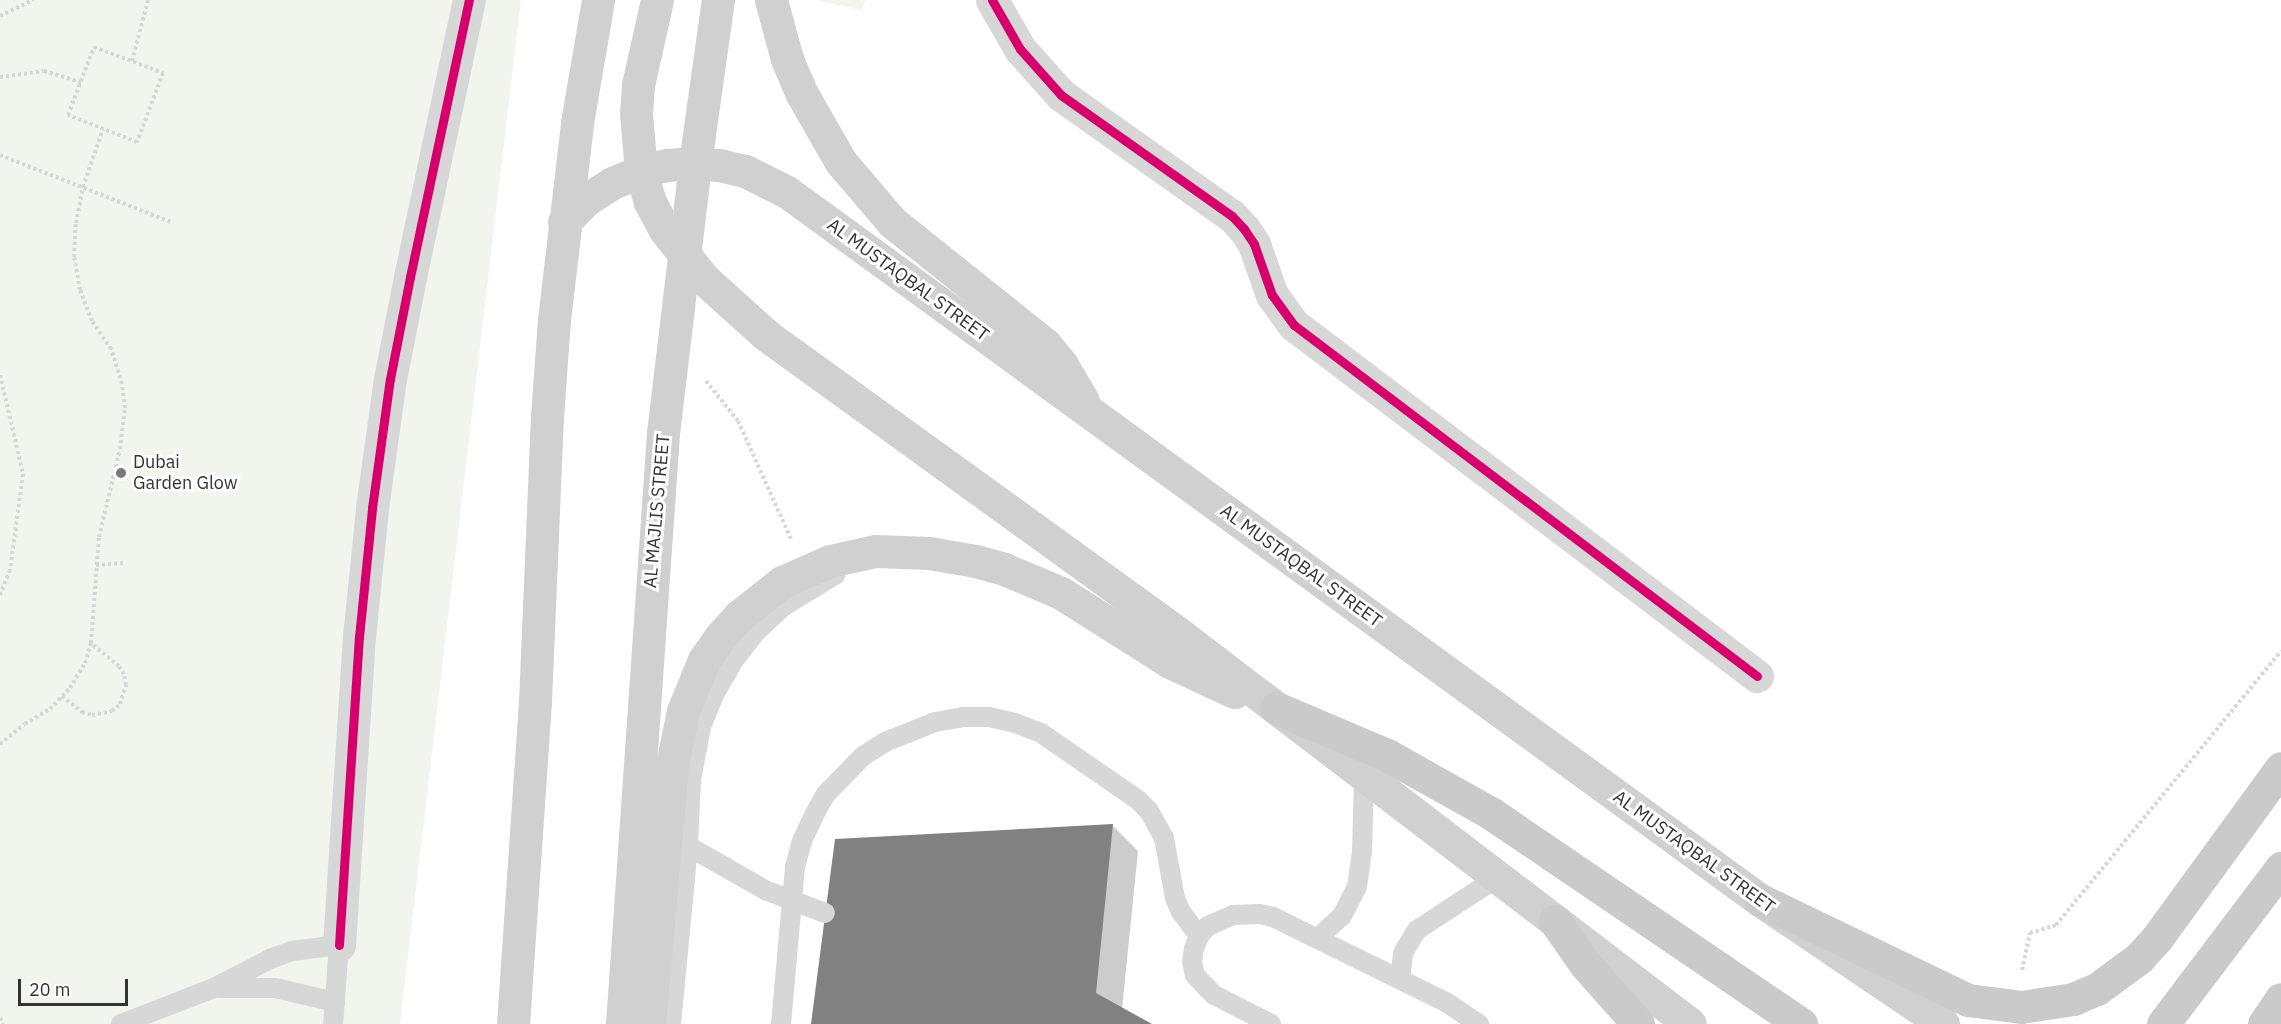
<!DOCTYPE html>
<html>
<head>
<meta charset="utf-8">
<style>
	body { margin:0 }
	#map { position:relative; width:2281px; height:1024px; overflow:hidden; background:#fff; font-family:"IBM Plex Sans",sans-serif }
	div>[style] { position:absolute }
	.green>* { inset:0; background:#f1f5ed }
	.shadow>* { inset:0; background:#0003 }
	.building>* { inset:0; background:#818181 }
	.path>* { height:4px; margin-top:-2px; transform-origin:0; background:repeating-linear-gradient(90deg,#d6d6d6 0 3px,transparent 0 6px) }
	.service>* { height:20px; margin:-10px; padding:0 10px; transform-origin:10px; border-radius:10px; background:#d7d7d7 }
	.minor>* { height:33px; margin:-16.5px; padding:0 16.5px; transform-origin:16.5px; border-radius:16.5px; background:#d7d7d7 }
	.secondary>* { height:33px; margin:-16.5px; padding:0 16.5px; transform-origin:16.5px; border-radius:16.5px; background:#d0d0d0 }
	.primary>* { height:33px; margin:-16.5px; padding:0 16.5px; transform-origin:16.5px; border-radius:16.5px; background:#cacaca }
	.cycleway>* { height:9px; margin:-4.5px; padding:0 4.5px; transform-origin:4.5px; border-radius:4.5px; background:#d6006c }
	.dots>* { width:16px; height:16px; translate:-50% -50%; box-sizing:border-box; border:3px solid #fff; border-radius:50% }
	span { translate:-50% -50%; white-space:nowrap; text-align:center; line-height:1.15; -webkit-text-stroke:6px #fff; paint-order:stroke }
	.street-label { font-size:18px; color:#333 }
	.poi-label { font-size:18px; color:#333 }
	.left { translate:0 -50%; text-align:left }
	.scale { position:absolute; left:18px; top:979px; width:110px; height:27px; box-sizing:border-box; border:3px solid #333; border-top:0; padding-left:8px; font-size:18px; line-height:21px; white-space:nowrap; color:#333; -webkit-text-stroke:4px #fff; paint-order:stroke }
</style>
</head>
<body>
<div id="map">
	<div class="green">
		<i style="clip-path:polygon(0 0,521px 0,400px 1024px,0 1024px)"></i>
		<i style="clip-path:polygon(814px 0,865px 0,862px 10px)"></i>
	</div>
	<div class="shadow">
		<i style="clip-path:polygon(1112px 825px,1138px 851px,1122px 1009px,1149px 1024px,813px 1024px)"></i>
	</div>
	<div class="building">
		<i style="clip-path:polygon(1113px 824px,1096px 993px,1152px 1024px,811px 1024px,835px 839px)"></i>
	</div>
	<div class="path">
		<i style="left:0;top:16px;width:37px;rotate:-26deg"></i>
		<i style="left:94px;top:47px;width:74px;rotate:20.6deg"></i>
		<i style="left:163px;top:73px;width:74px;rotate:110.6deg"></i>
		<i style="left:137px;top:142px;width:74px;rotate:-158.6deg"></i>
		<i style="left:68px;top:115px;width:73px;rotate:-69.1deg"></i>
		<i style="left:132px;top:61px;width:63px;rotate:-75.3deg"></i>
		<i style="left:0;top:77px;width:44px;rotate:-7.8deg"></i>
		<i style="left:44px;top:71px;width:39px;rotate:17deg"></i>
		<i style="left:0;top:155px;width:184px;rotate:21.4deg"></i>
		<i style="left:0;top:375px;width:102px;rotate:76.9deg"></i>
		<i style="left:23px;top:474px;width:97px;rotate:97.7deg"></i>
		<i style="left:10px;top:570px;width:27px;rotate:112deg"></i>
		<i style="left:706px;top:381px;width:51px;rotate:51.3deg"></i>
		<i style="left:738px;top:421px;width:129px;rotate:65.8deg"></i>
		<i style="left:96px;top:565px;width:28px;rotate:-4deg"></i>
		<i style="left:62px;top:696px;width:26px;rotate:39deg"></i>
		<i style="left:82px;top:712px;width:10px;rotate:17deg"></i>
		<i style="left:92px;top:715px;width:20px;rotate:-11deg"></i>
		<i style="left:112px;top:711px;width:11px;rotate:-41deg"></i>
		<i style="left:120px;top:704px;width:20px;rotate:-72deg"></i>
		<i style="left:126px;top:685px;width:11px;rotate:-100deg"></i>
		<i style="left:124px;top:674px;width:9px;rotate:-122deg"></i>
		<i style="left:119px;top:666px;width:36px;rotate:-141deg"></i>
		<i style="left:0;top:744px;width:32px;rotate:-39deg"></i>
		<i style="left:25px;top:724px;width:29px;rotate:-31deg"></i>
		<i style="left:50px;top:709px;width:29px;rotate:-46deg"></i>
		<i style="left:70px;top:688px;width:29px;rotate:-59deg"></i>
		<i style="left:85px;top:663px;width:21px;rotate:-73deg"></i>
		<i style="left:91px;top:643px;width:106px;rotate:-85.7deg"></i>
		<i style="left:99px;top:537px;width:90px;rotate:-76.6deg"></i>
		<i style="left:120px;top:449px;width:41px;rotate:-83deg"></i>
		<i style="left:125px;top:408px;width:24px;rotate:-97deg"></i>
		<i style="left:122px;top:384px;width:37px;rotate:-107deg"></i>
		<i style="left:111px;top:349px;width:34px;rotate:-124deg"></i>
		<i style="left:92px;top:321px;width:33px;rotate:-111deg"></i>
		<i style="left:80px;top:290px;width:34px;rotate:-100deg"></i>
		<i style="left:74px;top:257px;width:34px;rotate:-87deg"></i>
		<i style="left:76px;top:223px;width:37px;rotate:-79deg"></i>
		<i style="left:83px;top:187px;width:61px;rotate:-71deg"></i>
		<i style="left:2022px;top:970px;width:38px;rotate:-78deg"></i>
		<i style="left:2030px;top:933px;width:27px;rotate:-17deg"></i>
		<i style="left:2056px;top:925px;width:355px;rotate:-50.6deg"></i>
		<i style="left:0;top:1018px;width:7px;rotate:63deg"></i>
	</div>
	<div class="service">
		<i style="left:688px;top:846px;width:89px;rotate:29.7deg"></i>
		<i style="left:765px;top:890px;width:64px;rotate:21deg"></i>
		<i style="left:1318px;top:938px;width:33px;rotate:-43deg"></i>
		<i style="left:1342px;top:916px;width:33px;rotate:-63deg"></i>
		<i style="left:1357px;top:887px;width:34px;rotate:-82deg"></i>
		<i style="left:1362px;top:853px;width:78px;rotate:-88.5deg"></i>
		<i style="left:1400px;top:979px;width:26px;rotate:-83deg"></i>
		<i style="left:1403px;top:953px;width:27px;rotate:-59deg"></i>
		<i style="left:1417px;top:930px;width:97px;rotate:-33.2deg"></i>
		<i style="left:220px;top:988px;width:55px"></i>
		<i style="left:275px;top:988px;width:62px;rotate:13.1deg"></i>
		<i style="left:121px;top:1024px;width:100px;rotate:-21.2deg"></i>
		<i style="left:214px;top:988px;width:63px;rotate:-27.4deg"></i>
		<i style="left:270px;top:959px;width:23px;rotate:-20deg"></i>
		<i style="left:292px;top:951px;width:47px;rotate:-7.3deg"></i>
		<i style="left:339px;top:945px;width:79px;rotate:94.3deg"></i>
		<i style="left:671px;top:1024px;width:179px;rotate:-84.5deg"></i>
		<i style="left:688px;top:846px;width:66px;rotate:-87.4deg"></i>
		<i style="left:691px;top:780px;width:54px;rotate:-79.3deg"></i>
		<i style="left:701px;top:727px;width:37px;rotate:-68deg"></i>
		<i style="left:715px;top:693px;width:38px;rotate:-60deg"></i>
		<i style="left:734px;top:660px;width:37px;rotate:-52deg"></i>
		<i style="left:757px;top:631px;width:37px;rotate:-43deg"></i>
		<i style="left:784px;top:606px;width:60px;rotate:-31.3deg"></i>
		<i style="left:781px;top:1024px;width:158px;rotate:-84.9deg"></i>
		<i style="left:795px;top:867px;width:27px;rotate:-75deg"></i>
		<i style="left:802px;top:841px;width:26px;rotate:-65deg"></i>
		<i style="left:813px;top:817px;width:26px;rotate:-61deg"></i>
		<i style="left:826px;top:794px;width:53px;rotate:-45.8deg"></i>
		<i style="left:863px;top:756px;width:26px;rotate:-32deg"></i>
		<i style="left:885px;top:742px;width:54px;rotate:-21.8deg"></i>
		<i style="left:935px;top:722px;width:27px;rotate:-10deg"></i>
		<i style="left:962px;top:717px;width:27px"></i>
		<i style="left:989px;top:717px;width:27px;rotate:13deg"></i>
		<i style="left:1015px;top:723px;width:28px;rotate:21deg"></i>
		<i style="left:1041px;top:733px;width:118px;rotate:34.6deg"></i>
		<i style="left:1138px;top:800px;width:16px;rotate:45deg"></i>
		<i style="left:1149px;top:811px;width:31px;rotate:61deg"></i>
		<i style="left:1164px;top:838px;width:61px;rotate:79.6deg"></i>
		<i style="left:1175px;top:898px;width:15px;rotate:67deg"></i>
		<i style="left:1181px;top:912px;width:30px;rotate:53deg"></i>
		<i style="left:1271px;top:1024px;width:64px;rotate:-153deg"></i>
		<i style="left:1214px;top:995px;width:28px;rotate:-134deg"></i>
		<i style="left:1195px;top:975px;width:13px;rotate:-103deg"></i>
		<i style="left:1192px;top:962px;width:14px;rotate:-82deg"></i>
		<i style="left:1194px;top:948px;width:13px;rotate:-67deg"></i>
		<i style="left:1199px;top:936px;width:13px;rotate:-48deg"></i>
		<i style="left:1208px;top:926px;width:27px;rotate:-24deg"></i>
		<i style="left:1233px;top:915px;width:27px;rotate:-2deg"></i>
		<i style="left:1260px;top:914px;width:13px;rotate:13deg"></i>
		<i style="left:1273px;top:917px;width:193px;rotate:26.2deg"></i>
		<i style="left:1446px;top:1002px;width:40px;rotate:34deg"></i>
	</div>
	<div class="minor">
		<i style="left:992px;top:0;width:56px;rotate:60.3deg"></i>
		<i style="left:1020px;top:49px;width:62px;rotate:48.3deg"></i>
		<i style="left:1061px;top:95px;width:209px;rotate:35.3deg"></i>
		<i style="left:1232px;top:216px;width:18px;rotate:47deg"></i>
		<i style="left:1244px;top:229px;width:18px;rotate:56deg"></i>
		<i style="left:1254px;top:244px;width:54px;rotate:70.6deg"></i>
		<i style="left:1272px;top:295px;width:37px;rotate:54deg"></i>
		<i style="left:1294px;top:325px;width:581px;rotate:37.17deg"></i>
		<i style="left:339px;top:945px;width:309px;rotate:-86.3deg"></i>
		<i style="left:359px;top:637px;width:130px;rotate:-84.2deg"></i>
		<i style="left:372px;top:508px;width:130px;rotate:-82.1deg"></i>
		<i style="left:390px;top:379px;width:104px;rotate:-78.9deg"></i>
		<i style="left:410px;top:277px;width:283px;rotate:-78deg"></i>
	</div>
	<div class="secondary">
		<i style="left:657px;top:0;width:87px;rotate:102.6deg"></i>
		<i style="left:638px;top:85px;width:28px;rotate:94deg"></i>
		<i style="left:636px;top:113px;width:58px;rotate:85.1deg"></i>
		<i style="left:641px;top:171px;width:32px;rotate:74deg"></i>
		<i style="left:650px;top:202px;width:32px;rotate:62deg"></i>
		<i style="left:665px;top:230px;width:63px;rotate:51.5deg"></i>
		<i style="left:704px;top:279px;width:84px;rotate:42.1deg"></i>
		<i style="left:766px;top:335px;width:508px;rotate:35.88deg"></i>
		<i style="left:1178px;top:633px;width:644px;rotate:37.37deg"></i>
		<i style="left:771px;top:0;width:61px;rotate:74.8deg"></i>
		<i style="left:787px;top:59px;width:38px;rotate:67deg"></i>
		<i style="left:802px;top:94px;width:78px;rotate:60.2deg"></i>
		<i style="left:841px;top:162px;width:79px;rotate:49.6deg"></i>
		<i style="left:892px;top:222px;width:196px;rotate:38.6deg"></i>
		<i style="left:1045px;top:344px;width:27px;rotate:51deg"></i>
		<i style="left:1062px;top:365px;width:42px;rotate:59.7deg"></i>
		<i style="left:564px;top:222px;width:31px;rotate:-45deg"></i>
		<i style="left:586px;top:200px;width:31px;rotate:-33deg"></i>
		<i style="left:612px;top:183px;width:31px;rotate:-22deg"></i>
		<i style="left:641px;top:171px;width:27px;rotate:-13deg"></i>
		<i style="left:667px;top:165px;width:28px;rotate:-4deg"></i>
		<i style="left:695px;top:163px;width:24px;rotate:5deg"></i>
		<i style="left:719px;top:165px;width:27px;rotate:13deg"></i>
		<i style="left:745px;top:171px;width:47px;rotate:26.6deg"></i>
		<i style="left:787px;top:192px;width:1203px;rotate:36.04deg"></i>
		<i style="left:1760px;top:900px;width:221px;rotate:34.1deg"></i>
		<i style="left:513px;top:1024px;width:323px;rotate:-86.1deg"></i>
		<i style="left:535px;top:702px;width:285px;rotate:-87.6deg"></i>
		<i style="left:547px;top:417px;width:97px;rotate:-85.9deg"></i>
		<i style="left:554px;top:320px;width:198px;rotate:-83.3deg"></i>
		<i style="left:577px;top:123px;width:125px;rotate:-80.3deg"></i>
		<i style="left:622px;top:1024px;width:592px;rotate:-86.03deg"></i>
		<i style="left:663px;top:433px;width:272px;rotate:-83.2deg"></i>
		<i style="left:695px;top:163px;width:165px;rotate:-82deg"></i>
		<i style="left:649px;top:1024px;width:260px;rotate:-84.9deg"></i>
		<i style="left:672px;top:765px;width:55px;rotate:-78.5deg"></i>
		<i style="left:683px;top:711px;width:55px;rotate:-67.6deg"></i>
		<i style="left:704px;top:660px;width:28px;rotate:-55deg"></i>
		<i style="left:720px;top:637px;width:28px;rotate:-48deg"></i>
		<i style="left:739px;top:616px;width:55px;rotate:-38.3deg"></i>
		<i style="left:782px;top:582px;width:52px;rotate:-23.6deg"></i>
		<i style="left:830px;top:561px;width:47px;rotate:-12.3deg"></i>
		<i style="left:876px;top:551px;width:53px;rotate:2.2deg"></i>
		<i style="left:929px;top:553px;width:47px;rotate:9.9deg"></i>
		<i style="left:975px;top:561px;width:30px;rotate:15deg"></i>
		<i style="left:1004px;top:569px;width:62px;rotate:22.8deg"></i>
		<i style="left:1061px;top:593px;width:129px;rotate:32.3deg"></i>
		<i style="left:1170px;top:662px;width:71px;rotate:25.1deg"></i>
	</div>
	<div class="primary">
		<i style="left:1276px;top:708px;width:121px;rotate:22.9deg"></i>
		<i style="left:1387px;top:755px;width:120px;rotate:29.3deg"></i>
		<i style="left:1492px;top:814px;width:374px;rotate:34.2deg"></i>
		<i style="left:1760px;top:900px;width:231px;rotate:25.7deg"></i>
		<i style="left:1968px;top:1000px;width:53px;rotate:7.5deg"></i>
		<i style="left:2021px;top:1007px;width:53px;rotate:-8.7deg"></i>
		<i style="left:2073px;top:999px;width:26px;rotate:-23deg"></i>
		<i style="left:2097px;top:989px;width:52px;rotate:-36.4deg"></i>
		<i style="left:2139px;top:958px;width:27px;rotate:-48deg"></i>
		<i style="left:2157px;top:938px;width:210px;rotate:-53.9deg"></i>
		<i style="left:1555px;top:921px;width:52px;rotate:55.1deg"></i>
		<i style="left:1585px;top:964px;width:80px;rotate:48.5deg"></i>
		<i style="left:2163px;top:1024px;width:196px;rotate:-52.9deg"></i>
		<i style="left:2264px;top:1024px;width:30px;rotate:-56deg"></i>
	</div>
	<div class="cycleway">
		<i style="left:992px;top:0;width:56px;rotate:60.3deg"></i>
		<i style="left:1020px;top:49px;width:62px;rotate:48.3deg"></i>
		<i style="left:1061px;top:95px;width:209px;rotate:35.3deg"></i>
		<i style="left:1232px;top:216px;width:18px;rotate:47deg"></i>
		<i style="left:1244px;top:229px;width:18px;rotate:56deg"></i>
		<i style="left:1254px;top:244px;width:54px;rotate:70.6deg"></i>
		<i style="left:1272px;top:295px;width:37px;rotate:54deg"></i>
		<i style="left:1294px;top:325px;width:581px;rotate:37.17deg"></i>
		<i style="left:339px;top:945px;width:309px;rotate:-86.3deg"></i>
		<i style="left:359px;top:637px;width:130px;rotate:-84.2deg"></i>
		<i style="left:372px;top:508px;width:130px;rotate:-82.1deg"></i>
		<i style="left:390px;top:379px;width:104px;rotate:-78.9deg"></i>
		<i style="left:410px;top:277px;width:283px;rotate:-78deg"></i>
	</div>
	<div class="dots">
		<i style="left:121px;top:473px;background:#7a7a7a"></i>
	</div>
	<div class="street-label">
		<span style="left:908px;top:280px;rotate:36deg">AL MUSTAQBAL STREET</span>
		<span style="left:657px;top:511px;rotate:-85deg">AL MAJLIS STREET</span>
		<span style="left:1301px;top:566px;rotate:36deg">AL MUSTAQBAL STREET</span>
		<span style="left:1694px;top:852px;rotate:36deg">AL MUSTAQBAL STREET</span>
	</div>
	<div class="poi-label">
		<span class="left" style="left:133px;top:473px">Dubai<br>Garden Glow</span>
	</div>
	<div class="scale">20 m</div>
</div>
</body>
</html>
